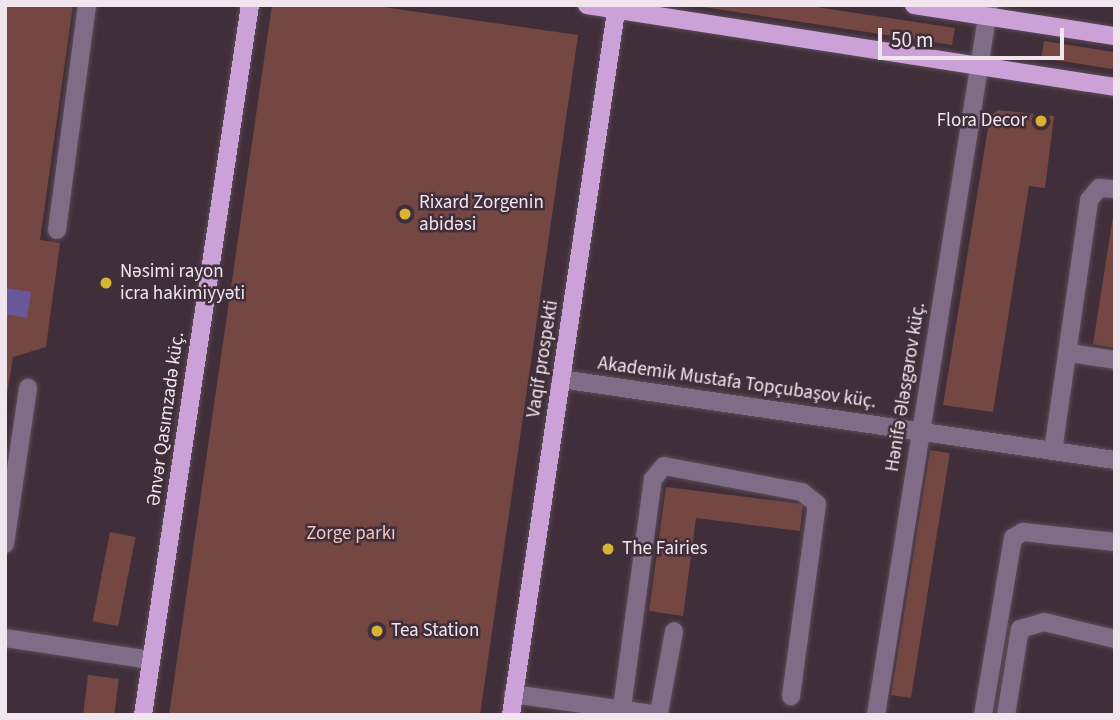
<!DOCTYPE html>
<html>
<head>
<meta charset="utf-8">
<style>
	body { margin:0 }
	#map { position:relative; width:1120px; height:720px; overflow:hidden; background:#402f3a; font-family:"Source Sans 3",sans-serif }
	div>[style] { position:absolute }
	.green>* { inset:0; background:#754743; transform-origin:0 0 }
	.water>* { inset:0; background:#6a5799 }
	.roads { filter:drop-shadow(0 0 2px #5c4c57) drop-shadow(0 0 2px #5c4c57) }
	.minor>* { height:18px; margin:-9px; padding:0 9px; transform-origin:9px; border-radius:9px; background:#806c87 }
	.major>* { height:18px; margin:-9px; padding:0 9px; transform-origin:9px; border-radius:9px; background:#cba1d7 }
	.dots>* { width:19px; height:19px; translate:-50% -50%; box-sizing:border-box; border:4px solid #402f3a; border-radius:50% }
	span { translate:-50% -50%; white-space:nowrap; text-align:center; line-height:1.15; -webkit-text-stroke:5px #402f3a; paint-order:stroke }
	.poi-label { font-size:19px; color:#f1e6ed }
	.right { translate:-100% -50%; text-align:right }
	.left { translate:0 -50%; text-align:left }
	.street-label { font-size:19px; color:#f1e6ed }
	.park-label { font-size:19px; color:#f2c4bf }
	.frame { position:absolute; inset:0; border:7px solid #f1e6ed; pointer-events:none }
	.scale { position:absolute; left:878px; top:28px; width:186px; height:32px; box-sizing:border-box; border:4px solid #f1e6ed; border-top:0; padding-left:9px; font-size:21px; line-height:24px; white-space:nowrap; color:#f1e6ed; -webkit-text-stroke:5px #402f3a; paint-order:stroke }
</style>
</head>
<body>
<div id="map">
	<div class="green">
		<i style="clip-path:polygon(5px 5px,73px 5px,40px 240px,60px 243px,46px 347px,13px 357px,5px 407px)"></i>
		<i style="clip-path:polygon(272px 5px,369px 5px,578px 35px,480px 715px,169px 715px)"></i>
		<i style="clip-path:polygon(691px 5px,803px 5px,955px 28px,952px 45px)"></i>
		<i style="left:1044px;top:41px;width:72px;height:17px;rotate:9deg"></i>
		<i style="clip-path:polygon(998px 110px,1054px 116px,1045px 188px,1029px 186px,993px 412px,943px 405px,990px 116px)"></i>
		<i style="clip-path:polygon(1115px 204px,1115px 348px,1093px 344px)"></i>
		<i style="left:930px;top:450px;width:20px;height:248px;rotate:9deg"></i>
		<i style="clip-path:polygon(666px 487px,803px 504px,800px 531px,696px 518px,683px 616px,649px 611px)"></i>
		<i style="left:110px;top:532px;width:26px;height:91px;rotate:11deg"></i>
		<i style="left:88px;top:675px;width:31px;height:40px;rotate:7deg"></i>
	</div>
	<div class="water">
		<i style="clip-path:polygon(5px 288px,31px 292px,27px 318px,5px 314px)"></i>
	</div>
	<div class="roads">
		<div class="minor">
			<i style="left:57px;top:230px;width:227px;rotate:-82.4deg"></i>
			<i style="left:1070px;top:353px;width:46px;rotate:8.8deg"></i>
			<i style="left:561px;top:379px;width:560px;rotate:8.32deg"></i>
			<i style="left:1053px;top:451px;width:254px;rotate:-81.8deg"></i>
			<i style="left:1089px;top:200px;width:16px;rotate:-50deg"></i>
			<i style="left:1099px;top:188px;width:16px;rotate:4deg"></i>
			<i style="left:5px;top:544px;width:158px;rotate:-81.6deg"></i>
			<i style="left:5px;top:638px;width:148px;rotate:8.6deg"></i>
			<i style="left:513px;top:694px;width:147px;rotate:8.2deg"></i>
			<i style="left:659px;top:713px;width:83px;rotate:-79.6deg"></i>
			<i style="left:621px;top:715px;width:238px;rotate:-82.3deg"></i>
			<i style="left:653px;top:479px;width:17px;rotate:-50deg"></i>
			<i style="left:664px;top:466px;width:140px;rotate:10.7deg"></i>
			<i style="left:802px;top:492px;width:19px;rotate:39deg"></i>
			<i style="left:817px;top:504px;width:194px;rotate:97.7deg"></i>
			<i style="left:876px;top:715px;width:719px;rotate:-80.96deg"></i>
			<i style="left:983px;top:715px;width:180px;rotate:-80.4deg"></i>
			<i style="left:1013px;top:538px;width:12px;rotate:-31deg"></i>
			<i style="left:1023px;top:532px;width:93px;rotate:6.2deg"></i>
			<i style="left:1006px;top:715px;width:87px;rotate:-80.8deg"></i>
			<i style="left:1020px;top:629px;width:25px;rotate:-16deg"></i>
			<i style="left:1044px;top:622px;width:73px;rotate:13.5deg"></i>
		</div>
		<div class="major">
			<i style="left:587px;top:5px;width:534px;rotate:8.83deg"></i>
			<i style="left:914px;top:5px;width:203px;rotate:8.8deg"></i>
			<i style="left:143px;top:715px;width:718px;rotate:-81.43deg"></i>
			<i style="left:511px;top:715px;width:718px;rotate:-81.51deg"></i>
		</div>
	</div>
	<div class="dots">
		<i style="left:1041px;top:121px;background:#d8b434"></i>
		<i style="left:405px;top:214px;background:#d8b434"></i>
		<i style="left:106px;top:283px;background:#d8b434"></i>
		<i style="left:608px;top:549px;background:#d8b434"></i>
		<i style="left:377px;top:631px;background:#d8b434"></i>
	</div>
	<div class="poi-label">
		<span class="right" style="left:1027px;top:121px">Flora Decor</span>
		<span class="left" style="left:419px;top:214px">Rixard Zorgenin<br>abidəsi</span>
		<span class="left" style="left:120px;top:283px">Nəsimi rayon<br>icra hakimiyyəti</span>
		<span class="left" style="left:622px;top:549px">The Fairies</span>
		<span class="left" style="left:391px;top:631px">Tea Station</span>
	</div>
	<div class="street-label">
		<span style="left:543px;top:359px;rotate:-81deg">Vaqif prospekti</span>
		<span style="left:737px;top:383px;rotate:8deg">Akademik Mustafa Topçubaşov küç.</span>
		<span style="left:906px;top:387px;rotate:-81deg">Hənifə Ələsgərov küç.</span>
		<span style="left:166px;top:419px;rotate:-82deg">Ənvər Qasımzadə küç.</span>
	</div>
	<div class="park-label">
		<span style="left:351px;top:534px">Zorge parkı</span>
	</div>
	<div class="frame"></div>
	<div class="scale">50 m</div>
</div>
</body>
</html>
